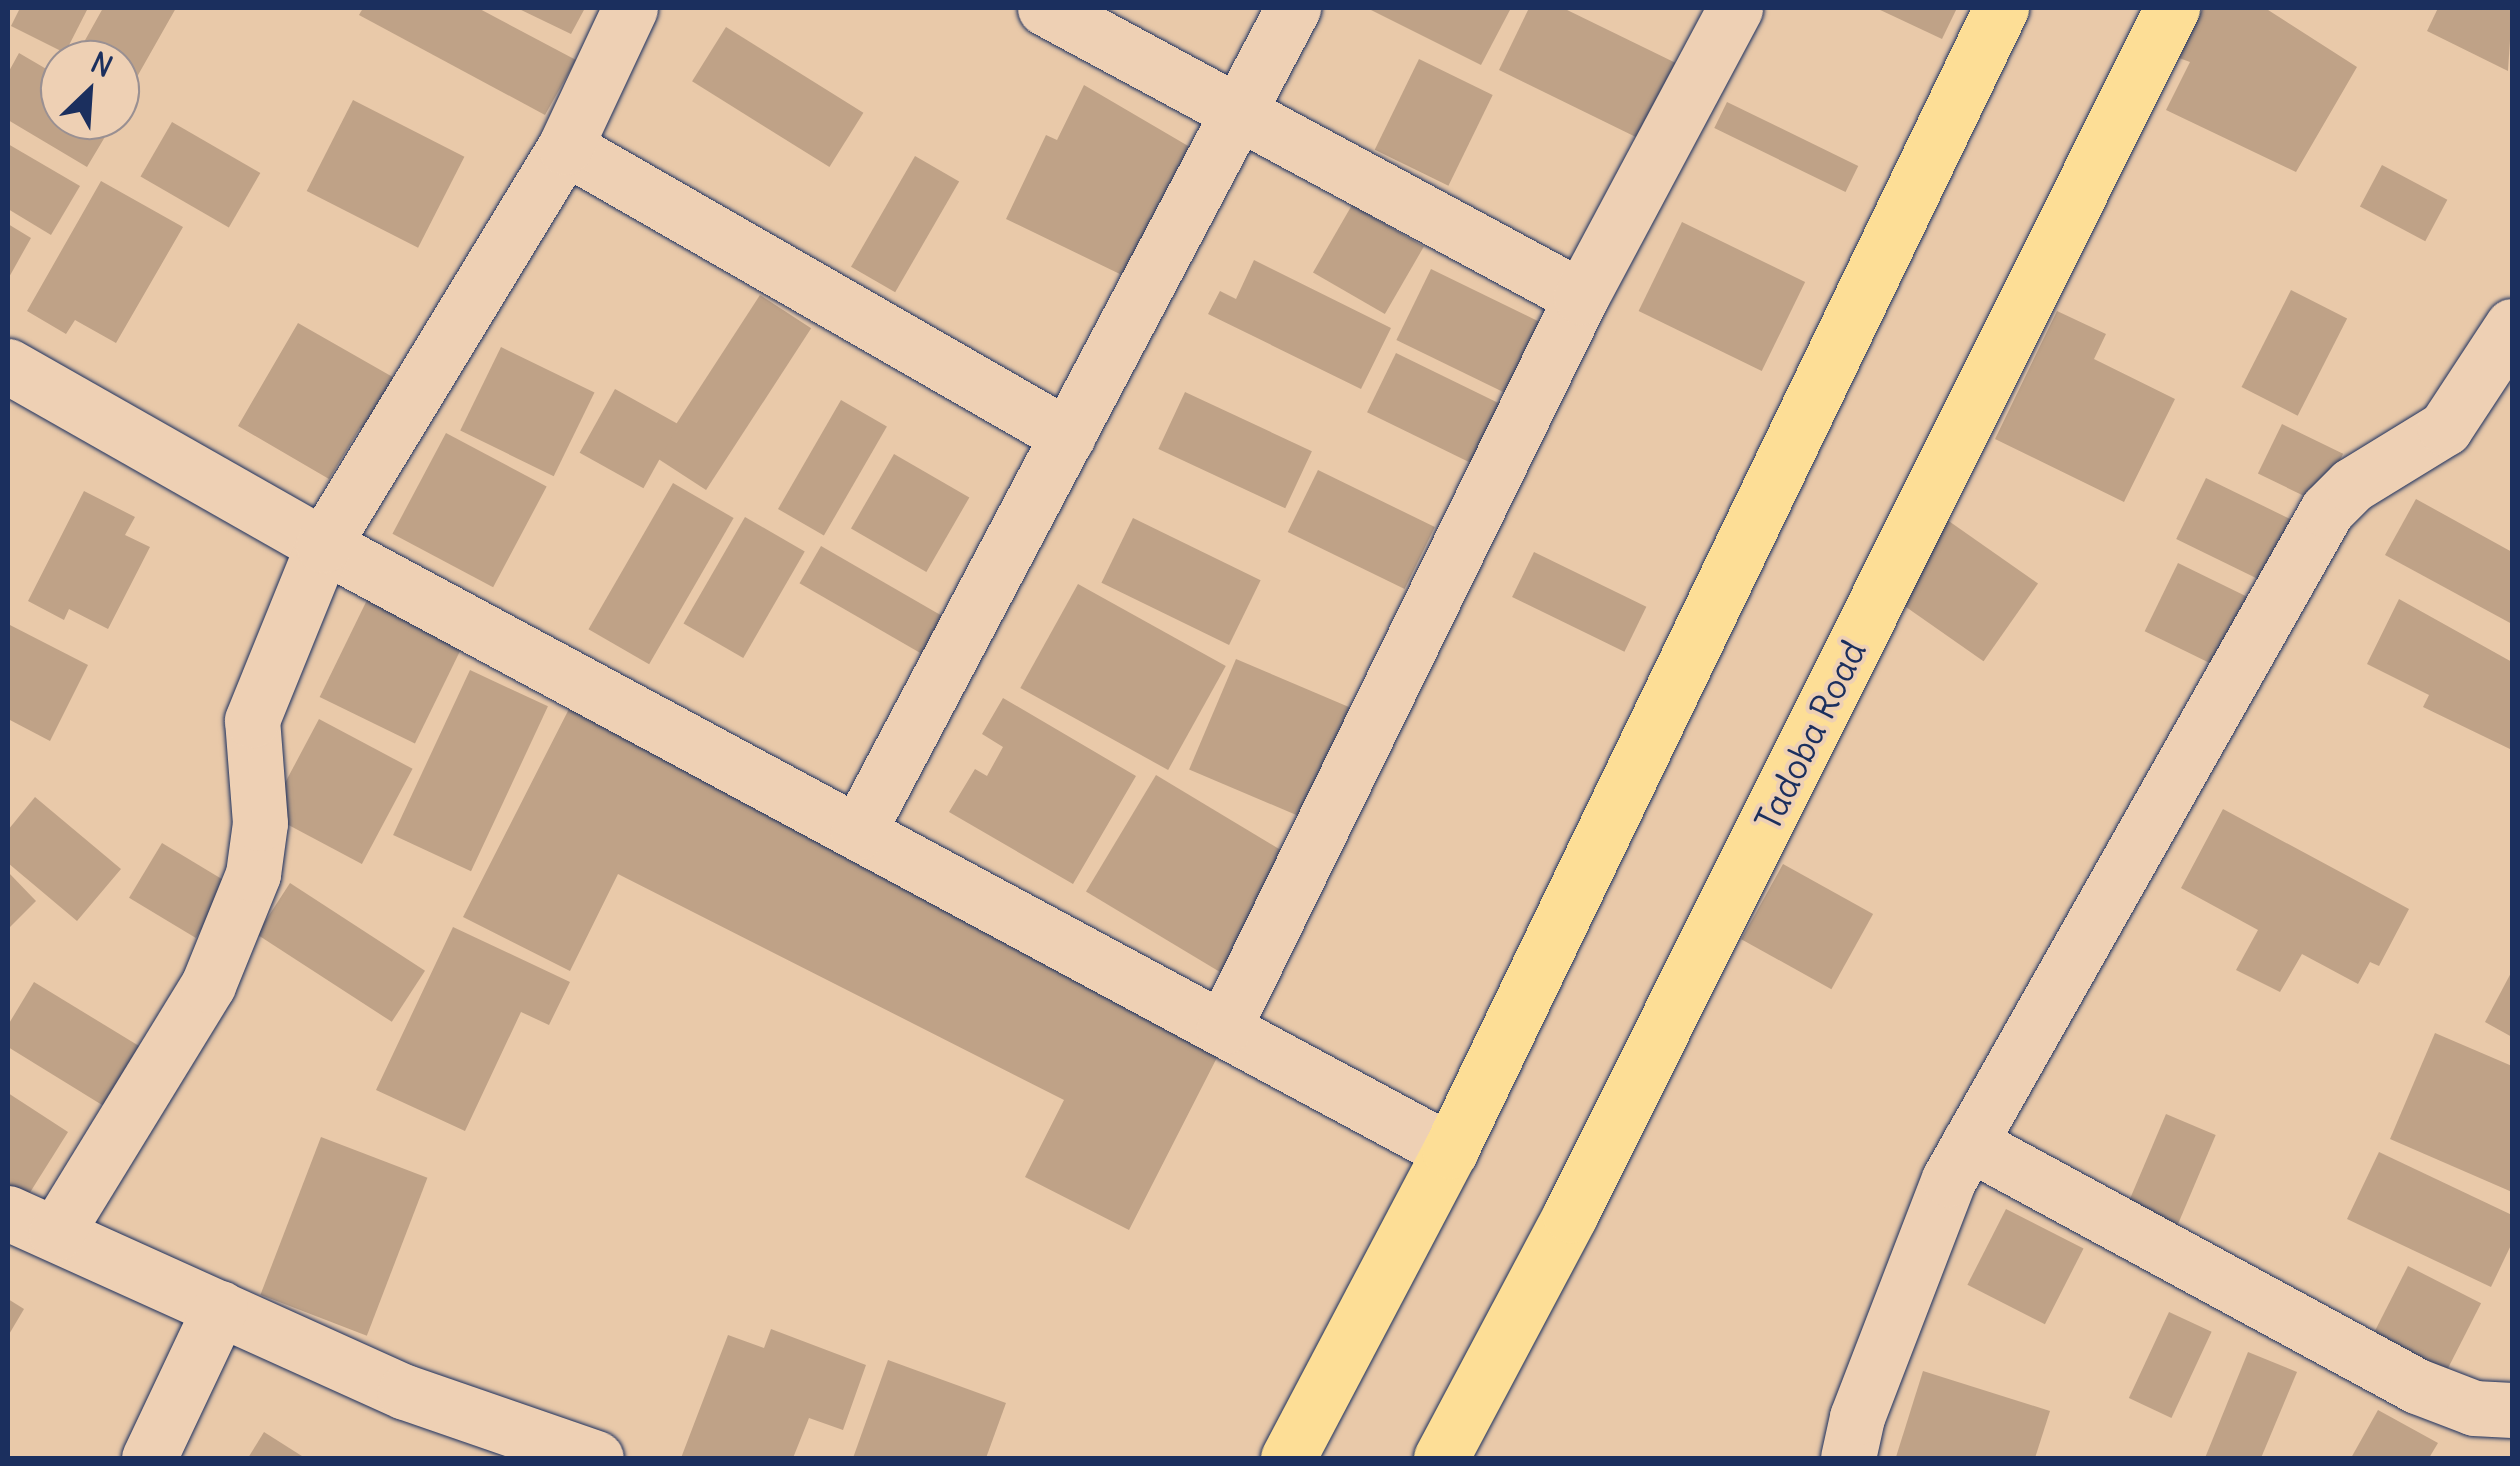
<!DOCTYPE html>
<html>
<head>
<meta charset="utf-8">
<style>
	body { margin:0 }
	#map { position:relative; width:2520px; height:1466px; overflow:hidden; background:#e9c9a9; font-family:Delius,sans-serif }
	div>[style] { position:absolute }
	.building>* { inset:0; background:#bfa287; transform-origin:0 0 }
	.roads { filter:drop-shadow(0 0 2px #1b2f5e) drop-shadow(0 0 2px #1b2f5e) }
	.minor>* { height:55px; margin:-27.5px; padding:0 27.5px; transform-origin:27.5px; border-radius:27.5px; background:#eed0b4 }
	.major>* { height:55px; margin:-27.5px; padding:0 27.5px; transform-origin:27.5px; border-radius:27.5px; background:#fdde96 }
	span { translate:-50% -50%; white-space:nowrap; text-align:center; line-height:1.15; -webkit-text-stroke:8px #eed0b4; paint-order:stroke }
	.street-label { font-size:35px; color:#1b2f5e }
	.frame { position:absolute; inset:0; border:10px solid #1b2f5e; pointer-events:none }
	.north { position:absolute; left:40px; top:40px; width:100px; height:100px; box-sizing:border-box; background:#eed0b4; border:2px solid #9a9092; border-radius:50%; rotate:25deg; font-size:28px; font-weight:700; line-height:40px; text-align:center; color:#1b2f5e }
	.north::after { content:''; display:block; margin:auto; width:35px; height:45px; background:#1b2f5e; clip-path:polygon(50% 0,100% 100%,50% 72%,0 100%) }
</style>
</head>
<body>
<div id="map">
	<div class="building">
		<i style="clip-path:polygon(20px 8px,88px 8px,65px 53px,11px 26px)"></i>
		<i style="clip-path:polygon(103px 8px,176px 8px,129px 91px,120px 86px,120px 60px,74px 60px)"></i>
		<i style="clip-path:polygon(363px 8px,478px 8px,576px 60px,545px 115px,359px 15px)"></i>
		<i style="clip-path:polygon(517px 8px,585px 8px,571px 34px)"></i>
		<i style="clip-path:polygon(1367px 8px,1511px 8px,1481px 65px)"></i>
		<i style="clip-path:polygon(1529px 8px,1563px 8px,1682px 66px,1644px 141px,1499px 70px)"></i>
		<i style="clip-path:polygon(1876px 8px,1957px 8px,1942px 39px)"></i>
		<i style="clip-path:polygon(2203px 8px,2265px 8px,2357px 67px,2296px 172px,2166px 110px,2190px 62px,2179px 58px)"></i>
		<i style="clip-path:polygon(2438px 8px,2512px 9px,2508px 71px,2427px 31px)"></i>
		<i style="left:726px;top:27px;width:162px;height:64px;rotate:32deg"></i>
		<i style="clip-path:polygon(19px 53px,60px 77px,60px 120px,115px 120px,87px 167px,8px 120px,8px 73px)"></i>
		<i style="left:1419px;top:59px;width:82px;height:101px;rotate:26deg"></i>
		<i style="clip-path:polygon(1084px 85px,1195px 150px,1124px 276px,1006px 219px,1046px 135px,1057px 140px)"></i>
		<i style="left:353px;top:100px;width:125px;height:102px;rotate:27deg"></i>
		<i style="left:1727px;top:102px;width:146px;height:29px;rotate:26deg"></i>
		<i style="left:172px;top:122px;width:102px;height:63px;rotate:30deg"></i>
		<i style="clip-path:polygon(8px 144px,80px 186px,51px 235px,8px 209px)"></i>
		<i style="left:915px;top:156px;width:51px;height:128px;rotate:30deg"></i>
		<i style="left:2382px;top:165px;width:74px;height:47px;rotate:28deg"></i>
		<i style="clip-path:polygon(101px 181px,183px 227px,116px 343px,75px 320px,66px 334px,27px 311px)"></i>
		<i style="left:1352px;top:205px;width:83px;height:78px;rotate:30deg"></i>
		<i style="left:1682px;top:222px;width:137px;height:99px;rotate:26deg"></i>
		<i style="clip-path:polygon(8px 224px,31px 238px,8px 279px)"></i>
		<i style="clip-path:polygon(1254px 260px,1391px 328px,1361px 389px,1208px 314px,1220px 291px,1236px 299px)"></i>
		<i style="left:1431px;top:269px;width:132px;height:79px;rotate:26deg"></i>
		<i style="left:2291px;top:290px;width:63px;height:109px;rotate:27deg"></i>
		<i style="left:760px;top:295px;width:61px;height:193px;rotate:33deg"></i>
		<i style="clip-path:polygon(2057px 311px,2106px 334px,2094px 359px,2175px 399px,2124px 502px,1995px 439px)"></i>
		<i style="clip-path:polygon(298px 323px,412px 388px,381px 441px,360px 428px,329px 479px,238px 426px)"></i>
		<i style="left:501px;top:347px;width:104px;height:93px;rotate:26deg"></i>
		<i style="left:1396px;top:353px;width:127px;height:66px;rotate:26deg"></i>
		<i style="left:615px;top:389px;width:73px;height:73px;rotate:29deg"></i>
		<i style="left:1185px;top:392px;width:140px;height:63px;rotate:25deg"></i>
		<i style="left:841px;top:400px;width:53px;height:126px;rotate:30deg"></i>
		<i style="left:2282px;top:424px;width:68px;height:55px;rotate:26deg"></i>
		<i style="left:446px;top:433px;width:114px;height:114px;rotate:28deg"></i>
		<i style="left:894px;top:454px;width:87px;height:86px;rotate:30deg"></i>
		<i style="left:1318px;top:470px;width:130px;height:69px;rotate:26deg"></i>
		<i style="left:2206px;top:478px;width:111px;height:68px;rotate:26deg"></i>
		<i style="left:673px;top:483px;width:70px;height:169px;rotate:30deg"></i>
		<i style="clip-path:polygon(84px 491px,135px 517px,125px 535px,150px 547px,108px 629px,69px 609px,64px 620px,28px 601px)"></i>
		<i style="clip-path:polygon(2416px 499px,2512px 552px,2512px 624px,2385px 555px)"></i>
		<i style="left:745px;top:517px;width:69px;height:123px;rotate:30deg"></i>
		<i style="left:1943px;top:517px;width:116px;height:95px;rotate:35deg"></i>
		<i style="left:1133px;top:518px;width:142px;height:72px;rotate:26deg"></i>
		<i style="left:821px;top:546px;width:164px;height:43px;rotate:30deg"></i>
		<i style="left:1534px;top:552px;width:125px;height:50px;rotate:26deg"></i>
		<i style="left:2178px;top:563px;width:86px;height:76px;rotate:26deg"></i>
		<i style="left:1078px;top:584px;width:169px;height:119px;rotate:29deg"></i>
		<i style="clip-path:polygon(2399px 599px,2512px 662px,2512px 750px,2423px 707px,2429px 695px,2367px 664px)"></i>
		<i style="left:367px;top:600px;width:106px;height:108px;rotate:26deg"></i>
		<i style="clip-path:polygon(8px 624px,88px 665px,50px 741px,8px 719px)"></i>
		<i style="left:1236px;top:659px;width:138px;height:120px;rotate:23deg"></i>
		<i style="left:470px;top:670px;width:86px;height:182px;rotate:25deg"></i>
		<i style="clip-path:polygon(1003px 698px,1136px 776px,1073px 884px,949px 812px,975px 769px,987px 776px,1003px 747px,982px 734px)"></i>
		<i style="clip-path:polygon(571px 705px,1227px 1038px,1129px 1230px,1025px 1177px,1064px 1100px,618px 874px,570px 971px,463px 917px)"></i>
		<i style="left:319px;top:719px;width:106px;height:108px;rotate:28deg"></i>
		<i style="left:1156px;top:775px;width:168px;height:136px;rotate:31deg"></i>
		<i style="clip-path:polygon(35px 797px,121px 869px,77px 921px,8px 863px,8px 830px)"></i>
		<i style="clip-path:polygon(2223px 809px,2409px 909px,2379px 966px,2370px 962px,2358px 984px,2302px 954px,2280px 992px,2236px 970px,2258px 930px,2181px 888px)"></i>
		<i style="left:162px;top:843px;width:78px;height:64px;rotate:31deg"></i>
		<i style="left:1783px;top:864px;width:103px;height:86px;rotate:29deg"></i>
		<i style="clip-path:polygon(8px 872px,36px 901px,8px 929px)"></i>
		<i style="left:290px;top:883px;width:161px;height:61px;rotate:33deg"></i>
		<i style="clip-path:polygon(453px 927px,570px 982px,549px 1025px,521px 1012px,465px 1131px,376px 1090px)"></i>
		<i style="clip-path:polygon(2512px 971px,2512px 1037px,2485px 1022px)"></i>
		<i style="clip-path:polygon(34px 982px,144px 1049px,107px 1108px,8px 1047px,8px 1025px)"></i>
		<i style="clip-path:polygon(2435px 1033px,2512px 1066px,2512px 1192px,2390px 1139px)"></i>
		<i style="clip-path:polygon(8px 1093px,68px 1132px,24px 1202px,8px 1191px)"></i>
		<i style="left:2166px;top:1114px;width:54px;height:103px;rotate:23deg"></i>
		<i style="left:321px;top:1137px;width:114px;height:169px;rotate:21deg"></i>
		<i style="clip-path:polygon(2379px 1152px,2512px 1215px,2512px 1243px,2491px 1287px,2347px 1219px)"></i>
		<i style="left:2006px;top:1209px;width:87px;height:85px;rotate:27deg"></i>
		<i style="left:2408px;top:1266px;width:82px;height:90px;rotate:27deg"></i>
		<i style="clip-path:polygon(8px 1299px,24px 1309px,8px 1336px)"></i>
		<i style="left:2169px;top:1312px;width:47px;height:95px;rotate:25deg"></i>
		<i style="clip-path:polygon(771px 1329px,866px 1365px,843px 1430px,809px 1418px,793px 1458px,681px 1458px,728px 1335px,764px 1348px)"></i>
		<i style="clip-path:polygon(2248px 1352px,2297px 1372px,2261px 1458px,2205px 1458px)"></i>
		<i style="clip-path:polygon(888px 1360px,1006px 1403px,986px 1458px,853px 1458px)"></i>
		<i style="clip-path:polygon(1923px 1371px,2050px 1411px,2035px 1458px,1896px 1457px)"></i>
		<i style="clip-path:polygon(2378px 1410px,2438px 1443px,2429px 1458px,2351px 1458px)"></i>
		<i style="clip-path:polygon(264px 1432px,305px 1458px,248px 1458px)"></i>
	</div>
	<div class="roads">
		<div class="minor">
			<i style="left:1045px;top:8px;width:609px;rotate:28.33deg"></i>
			<i style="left:565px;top:147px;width:580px;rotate:29.88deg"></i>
			<i style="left:8px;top:366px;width:362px;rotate:29.6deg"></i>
			<i style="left:323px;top:545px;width:1280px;rotate:28.27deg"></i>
			<i style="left:858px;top:832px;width:932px;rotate:-62.17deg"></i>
			<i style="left:1224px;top:1027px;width:813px;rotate:-63.94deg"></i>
			<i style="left:1581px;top:297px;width:327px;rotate:-61.9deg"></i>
			<i style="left:1969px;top:1143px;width:510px;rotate:28.48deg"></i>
			<i style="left:2417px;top:1386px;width:61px;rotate:21.1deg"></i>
			<i style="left:2474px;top:1408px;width:38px;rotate:3deg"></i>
			<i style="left:8px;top:1213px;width:435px;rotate:24.3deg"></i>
			<i style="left:405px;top:1392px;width:202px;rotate:19.1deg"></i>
			<i style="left:56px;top:1233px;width:291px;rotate:-58.5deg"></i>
			<i style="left:208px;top:985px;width:120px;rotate:-67.9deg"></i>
			<i style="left:253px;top:874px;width:51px;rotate:-82.2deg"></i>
			<i style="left:260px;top:823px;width:103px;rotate:-94.4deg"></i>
			<i style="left:252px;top:720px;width:189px;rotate:-67.9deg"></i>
			<i style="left:323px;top:545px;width:466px;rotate:-58.7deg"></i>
			<i style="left:565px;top:147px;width:153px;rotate:-64.9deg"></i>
			<i style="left:149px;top:1458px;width:166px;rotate:-64.7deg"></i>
			<i style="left:1848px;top:1458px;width:42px;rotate:-77.6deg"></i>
			<i style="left:1857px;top:1417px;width:255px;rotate:-68.9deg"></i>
			<i style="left:1949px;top:1179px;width:768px;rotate:-60.53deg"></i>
			<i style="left:2327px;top:510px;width:35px;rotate:-45deg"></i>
			<i style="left:2352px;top:485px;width:109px;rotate:-31.5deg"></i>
			<i style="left:2445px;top:428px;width:122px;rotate:-56.7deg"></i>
		</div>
		<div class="major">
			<i style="left:1288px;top:1458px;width:347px;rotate:-62.2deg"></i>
			<i style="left:1450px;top:1151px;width:1269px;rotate:-64.26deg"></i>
			<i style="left:1441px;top:1458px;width:275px;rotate:-62deg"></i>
			<i style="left:1570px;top:1215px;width:1349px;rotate:-63.49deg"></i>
		</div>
	</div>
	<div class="street-label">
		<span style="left:1810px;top:735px;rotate:-64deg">Tadoba Road</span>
	</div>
	<div class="frame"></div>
	<div class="north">N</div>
</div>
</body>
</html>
